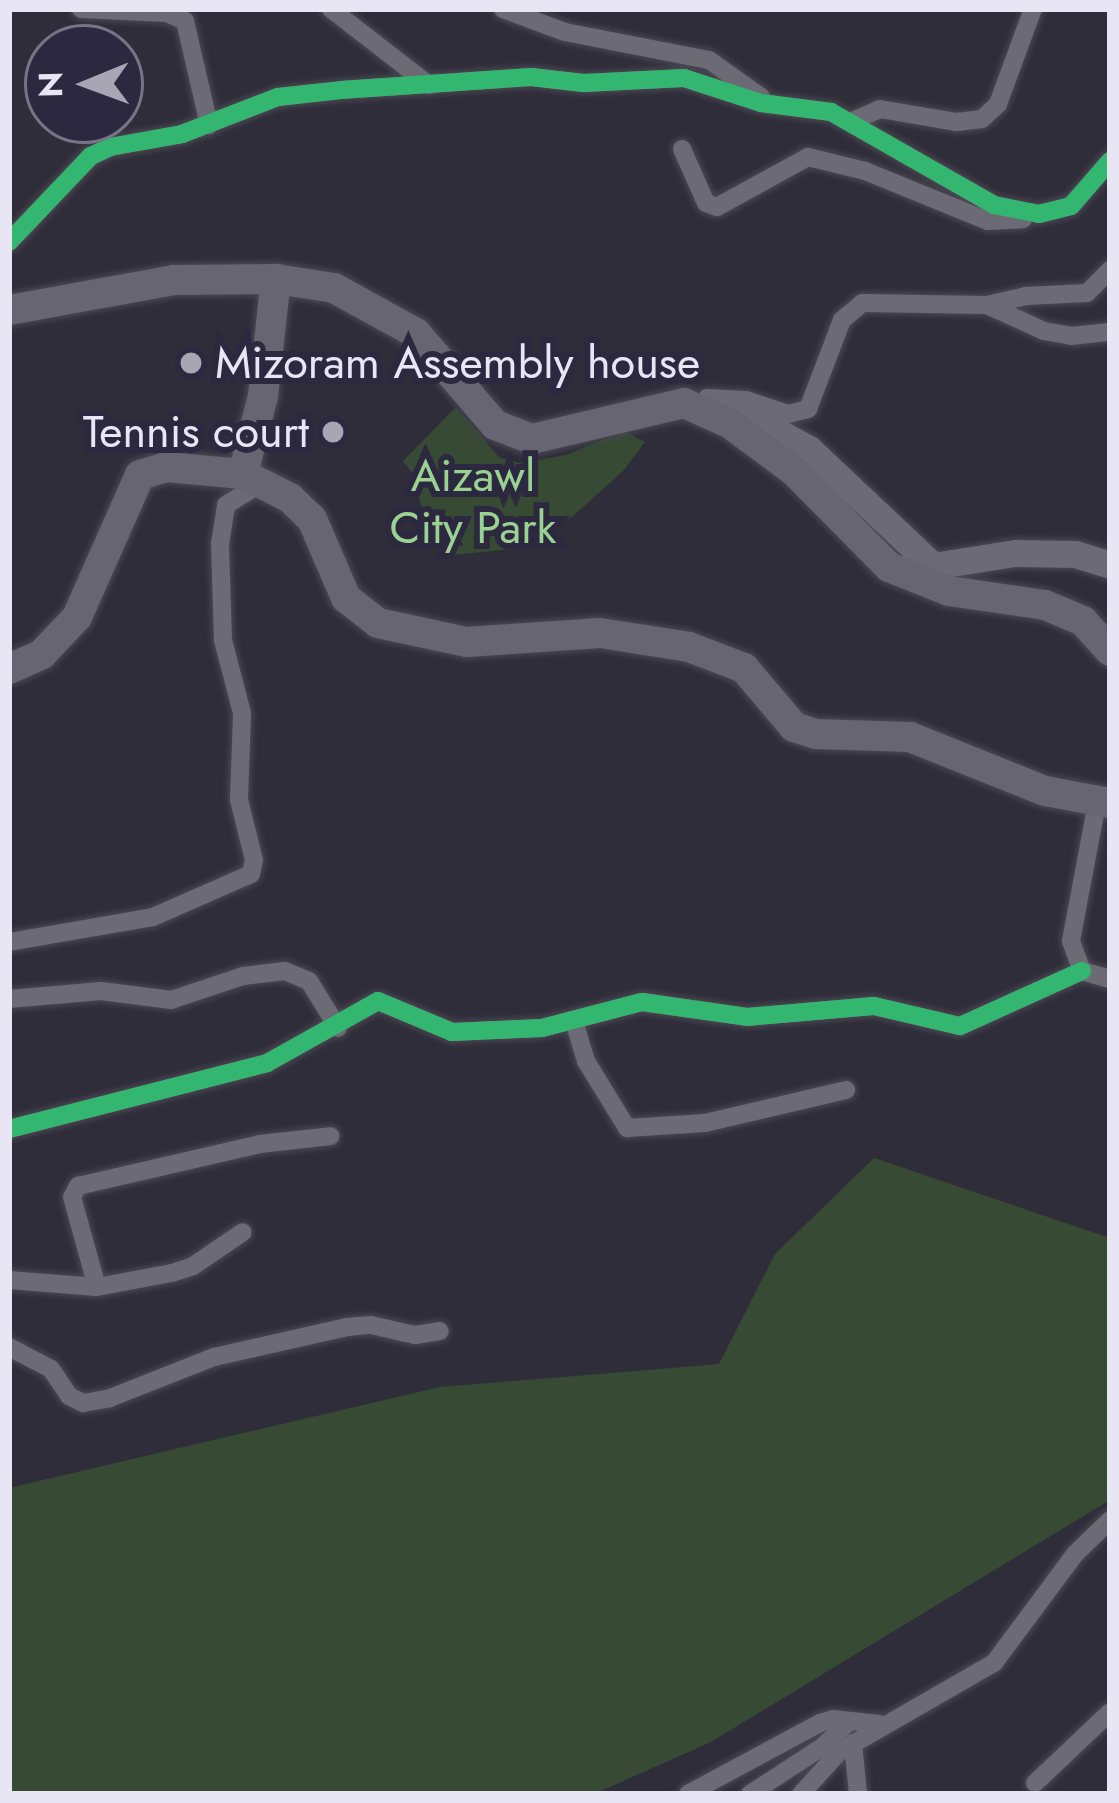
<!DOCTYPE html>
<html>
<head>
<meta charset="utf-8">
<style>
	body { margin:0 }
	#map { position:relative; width:1119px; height:1803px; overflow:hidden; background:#302d3a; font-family:Jost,sans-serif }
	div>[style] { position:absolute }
	.green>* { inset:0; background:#364a34 }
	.roads { filter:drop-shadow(0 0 3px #4a4853) drop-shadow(0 0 3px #4a4853) }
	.street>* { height:18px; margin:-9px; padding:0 9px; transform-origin:9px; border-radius:9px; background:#6c6a75 }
	.secondary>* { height:27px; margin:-13.5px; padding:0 13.5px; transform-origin:13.5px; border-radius:13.5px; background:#6c6a75 }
	.primary>* { height:30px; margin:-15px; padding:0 15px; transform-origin:15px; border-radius:15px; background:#676571 }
	.cycleway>* { height:18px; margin:-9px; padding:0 9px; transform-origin:9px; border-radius:9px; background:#33b770 }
	.dots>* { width:33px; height:33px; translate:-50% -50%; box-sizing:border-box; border:6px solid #2c283f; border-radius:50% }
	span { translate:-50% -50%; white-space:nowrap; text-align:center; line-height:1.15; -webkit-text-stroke:12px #2c283f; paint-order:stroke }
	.poi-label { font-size:45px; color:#e8e6f5 }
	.left { translate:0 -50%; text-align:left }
	.right { translate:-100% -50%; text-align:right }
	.park-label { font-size:45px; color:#9ad291 }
	.frame { position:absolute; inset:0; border:12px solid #e8e6f5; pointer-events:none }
	.north { position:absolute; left:24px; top:24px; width:120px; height:120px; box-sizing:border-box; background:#2c283f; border:3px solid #777488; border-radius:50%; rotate:269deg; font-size:33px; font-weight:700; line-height:48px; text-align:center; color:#e8e6f5 }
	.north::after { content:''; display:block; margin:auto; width:42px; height:54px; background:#a8a5b4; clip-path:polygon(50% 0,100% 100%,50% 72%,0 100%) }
</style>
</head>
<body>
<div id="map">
	<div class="green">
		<i style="clip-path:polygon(456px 407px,500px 458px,520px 463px,566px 455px,624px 431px,645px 442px,623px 471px,572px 517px,518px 548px,454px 555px,427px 529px,413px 474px,403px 461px)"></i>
		<i style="clip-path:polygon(874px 1158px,1110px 1238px,1110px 1500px,711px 1742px,594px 1794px,9px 1794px,9px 1488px,440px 1387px,719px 1364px,775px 1254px)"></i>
	</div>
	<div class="roads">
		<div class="street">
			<i style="left:81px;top:9px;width:86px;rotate:2.7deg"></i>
			<i style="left:167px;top:13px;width:20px;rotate:24deg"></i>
			<i style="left:185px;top:21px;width:107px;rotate:77deg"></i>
			<i style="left:331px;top:9px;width:124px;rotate:37.8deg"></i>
			<i style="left:503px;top:9px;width:66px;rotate:20.4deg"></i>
			<i style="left:565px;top:32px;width:147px;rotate:11deg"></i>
			<i style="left:709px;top:60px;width:64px;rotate:35.4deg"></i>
			<i style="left:852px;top:121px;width:30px;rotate:-23deg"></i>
			<i style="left:880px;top:109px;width:78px;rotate:9.6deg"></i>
			<i style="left:957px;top:122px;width:25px;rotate:-7deg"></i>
			<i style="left:982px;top:119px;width:22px;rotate:-43deg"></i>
			<i style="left:998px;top:104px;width:101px;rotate:-69.8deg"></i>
			<i style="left:682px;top:149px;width:59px;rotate:66deg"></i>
			<i style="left:706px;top:203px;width:12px;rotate:20deg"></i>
			<i style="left:717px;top:207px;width:104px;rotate:-28.8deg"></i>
			<i style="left:808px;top:157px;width:59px;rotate:13.8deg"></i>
			<i style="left:865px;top:171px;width:133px;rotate:22.1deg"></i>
			<i style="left:988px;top:221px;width:35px;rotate:-3deg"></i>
			<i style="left:9px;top:242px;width:119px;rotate:-46.4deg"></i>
			<i style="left:91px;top:156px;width:21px;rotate:-25deg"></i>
			<i style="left:110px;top:147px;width:73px;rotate:-10.2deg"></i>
			<i style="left:182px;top:134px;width:103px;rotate:-21.1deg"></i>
			<i style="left:278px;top:97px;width:63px;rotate:-6.3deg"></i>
			<i style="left:341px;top:90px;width:190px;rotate:-3.9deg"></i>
			<i style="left:531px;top:77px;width:53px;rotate:6.5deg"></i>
			<i style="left:584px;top:83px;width:100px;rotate:-2.9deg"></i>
			<i style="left:684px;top:78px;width:81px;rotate:18deg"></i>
			<i style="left:761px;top:103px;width:71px;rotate:7.3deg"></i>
			<i style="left:831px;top:112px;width:188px;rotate:29.7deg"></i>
			<i style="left:994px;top:205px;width:46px;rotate:11.3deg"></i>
			<i style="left:1039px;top:214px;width:33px;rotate:-14deg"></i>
			<i style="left:1071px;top:206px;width:60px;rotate:-49.1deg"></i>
			<i style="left:987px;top:305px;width:63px;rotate:24.5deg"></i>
			<i style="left:1044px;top:331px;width:27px;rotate:10deg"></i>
			<i style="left:1071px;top:336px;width:39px;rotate:-6deg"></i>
			<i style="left:707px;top:398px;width:39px;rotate:3deg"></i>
			<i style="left:746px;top:400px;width:44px;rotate:18.4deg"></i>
			<i style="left:788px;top:414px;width:21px;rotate:-14deg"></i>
			<i style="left:808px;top:409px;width:95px;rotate:-69.1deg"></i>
			<i style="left:842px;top:320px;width:26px;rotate:-40deg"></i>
			<i style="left:862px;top:303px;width:125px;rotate:0.9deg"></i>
			<i style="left:987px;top:305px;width:40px;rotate:-13deg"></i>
			<i style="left:1026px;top:296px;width:61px;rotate:-2.8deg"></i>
			<i style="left:1087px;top:293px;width:33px;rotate:-45deg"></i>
			<i style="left:1097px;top:803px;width:140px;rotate:100.7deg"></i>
			<i style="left:1071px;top:941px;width:32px;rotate:70deg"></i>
			<i style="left:1082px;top:971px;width:29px;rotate:16deg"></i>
			<i style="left:9px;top:942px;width:146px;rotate:-9.8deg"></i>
			<i style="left:153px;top:917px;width:107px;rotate:-23.7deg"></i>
			<i style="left:251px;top:874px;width:14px;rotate:-78deg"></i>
			<i style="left:254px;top:860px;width:62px;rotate:-104deg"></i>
			<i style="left:239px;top:800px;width:87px;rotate:-88deg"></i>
			<i style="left:242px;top:713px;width:75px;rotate:-104.6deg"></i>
			<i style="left:223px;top:640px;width:96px;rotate:-91.8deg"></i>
			<i style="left:220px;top:544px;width:39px;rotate:-81deg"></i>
			<i style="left:226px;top:505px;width:44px;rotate:-31.9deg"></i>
			<i style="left:9px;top:999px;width:92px;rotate:-5deg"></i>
			<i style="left:101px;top:991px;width:71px;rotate:7.3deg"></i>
			<i style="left:171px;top:1000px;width:76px;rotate:-18.4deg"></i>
			<i style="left:243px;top:976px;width:42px;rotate:-6.8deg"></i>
			<i style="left:285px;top:971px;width:26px;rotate:23deg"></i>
			<i style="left:309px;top:981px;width:55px;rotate:58.3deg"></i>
			<i style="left:574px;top:1021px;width:42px;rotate:73.3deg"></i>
			<i style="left:586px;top:1061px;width:79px;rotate:58.5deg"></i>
			<i style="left:627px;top:1128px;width:78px;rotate:-3.7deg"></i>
			<i style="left:705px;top:1123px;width:145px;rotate:-13.2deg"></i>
			<i style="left:9px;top:1129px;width:266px;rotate:-14.3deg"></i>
			<i style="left:267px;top:1063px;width:127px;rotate:-29.2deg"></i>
			<i style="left:378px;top:1001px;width:80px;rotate:22.7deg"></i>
			<i style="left:452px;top:1032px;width:90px;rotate:-2.5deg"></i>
			<i style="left:542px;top:1028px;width:103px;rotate:-14.6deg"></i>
			<i style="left:642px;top:1002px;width:106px;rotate:8.1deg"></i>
			<i style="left:747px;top:1017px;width:127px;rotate:-5deg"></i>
			<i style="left:874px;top:1006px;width:88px;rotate:13.1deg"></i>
			<i style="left:960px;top:1026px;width:134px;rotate:-24.3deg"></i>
			<i style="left:9px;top:1280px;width:88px;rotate:4.5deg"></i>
			<i style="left:97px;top:1287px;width:76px;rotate:-10.6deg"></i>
			<i style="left:172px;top:1273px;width:22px;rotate:-18deg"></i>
			<i style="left:193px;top:1266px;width:60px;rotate:-34.2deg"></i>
			<i style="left:97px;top:1287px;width:93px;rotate:-105.5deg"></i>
			<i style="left:72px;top:1197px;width:13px;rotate:-61deg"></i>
			<i style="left:78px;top:1186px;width:187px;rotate:-13deg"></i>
			<i style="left:260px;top:1144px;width:71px;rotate:-6.4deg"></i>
			<i style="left:9px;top:1347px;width:47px;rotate:27.6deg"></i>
			<i style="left:51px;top:1369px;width:32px;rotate:56deg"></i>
			<i style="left:69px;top:1396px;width:16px;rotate:27deg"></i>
			<i style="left:83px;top:1403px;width:27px;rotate:-10deg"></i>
			<i style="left:110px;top:1398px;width:112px;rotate:-21.5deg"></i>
			<i style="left:214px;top:1357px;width:136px;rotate:-12.7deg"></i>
			<i style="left:347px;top:1327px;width:24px;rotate:-5deg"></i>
			<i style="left:371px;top:1325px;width:45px;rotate:12.8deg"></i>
			<i style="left:415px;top:1335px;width:25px;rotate:-9deg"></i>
			<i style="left:853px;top:1743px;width:51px;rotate:84.4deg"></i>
			<i style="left:1035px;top:1783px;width:103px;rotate:-43.4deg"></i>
			<i style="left:688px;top:1794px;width:150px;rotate:-28.3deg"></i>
			<i style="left:820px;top:1723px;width:14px;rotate:-17deg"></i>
			<i style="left:833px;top:1719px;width:46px;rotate:6.2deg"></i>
			<i style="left:750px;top:1794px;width:86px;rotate:-33.1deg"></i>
			<i style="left:822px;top:1747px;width:37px;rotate:-43deg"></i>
			<i style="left:801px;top:1794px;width:57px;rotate:-47.9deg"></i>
			<i style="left:839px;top:1752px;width:179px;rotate:-29.9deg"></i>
			<i style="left:994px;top:1663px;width:136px;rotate:-53.4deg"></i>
			<i style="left:1075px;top:1554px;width:49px;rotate:-44.2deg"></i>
		</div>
		<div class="secondary">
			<i style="left:707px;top:406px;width:39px;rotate:12deg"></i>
			<i style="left:745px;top:414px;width:73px;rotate:28.7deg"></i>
			<i style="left:809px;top:449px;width:170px;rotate:43.3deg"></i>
			<i style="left:933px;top:566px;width:83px;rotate:-9deg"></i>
			<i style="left:1015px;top:553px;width:60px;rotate:1deg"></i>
			<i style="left:1075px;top:554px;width:37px;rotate:17deg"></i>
		</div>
		<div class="primary">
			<i style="left:9px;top:310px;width:168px;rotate:-10.3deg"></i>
			<i style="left:174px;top:280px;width:102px;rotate:-0.6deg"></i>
			<i style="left:276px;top:279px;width:59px;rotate:8.8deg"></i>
			<i style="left:334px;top:288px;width:94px;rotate:28.8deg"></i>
			<i style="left:416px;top:333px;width:121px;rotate:49.3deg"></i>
			<i style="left:495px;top:425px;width:40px;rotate:21deg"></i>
			<i style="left:532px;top:439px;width:156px;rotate:-13.3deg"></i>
			<i style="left:684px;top:403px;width:49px;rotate:24deg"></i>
			<i style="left:729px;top:423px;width:81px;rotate:36.4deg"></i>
			<i style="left:794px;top:471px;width:135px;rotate:45.3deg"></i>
			<i style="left:889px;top:567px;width:65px;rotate:21.8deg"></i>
			<i style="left:949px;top:591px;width:97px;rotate:8.3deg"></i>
			<i style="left:1045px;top:605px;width:41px;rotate:22.8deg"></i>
			<i style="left:1083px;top:621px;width:40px;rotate:48deg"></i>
			<i style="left:243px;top:474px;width:81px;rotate:-75.6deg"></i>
			<i style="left:263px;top:396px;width:118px;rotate:-83.7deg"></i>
			<i style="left:9px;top:669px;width:36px;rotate:-24deg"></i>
			<i style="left:42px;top:654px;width:51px;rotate:-46.6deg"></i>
			<i style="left:77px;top:617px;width:155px;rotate:-66.1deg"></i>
			<i style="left:140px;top:475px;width:27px;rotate:-17deg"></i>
			<i style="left:166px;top:467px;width:77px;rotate:5.2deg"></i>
			<i style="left:243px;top:474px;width:53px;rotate:27.1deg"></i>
			<i style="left:290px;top:498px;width:30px;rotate:44deg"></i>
			<i style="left:312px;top:519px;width:86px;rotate:66.7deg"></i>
			<i style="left:346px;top:598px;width:41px;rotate:38deg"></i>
			<i style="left:378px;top:623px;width:91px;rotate:12.1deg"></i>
			<i style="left:467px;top:642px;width:133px;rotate:-3.9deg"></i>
			<i style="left:600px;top:633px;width:90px;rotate:8.9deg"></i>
			<i style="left:689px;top:647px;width:59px;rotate:20.9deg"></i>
			<i style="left:744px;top:668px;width:77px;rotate:49.7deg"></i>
			<i style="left:794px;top:727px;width:23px;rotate:18deg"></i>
			<i style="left:816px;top:734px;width:94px;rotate:1.8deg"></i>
			<i style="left:910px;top:737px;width:145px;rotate:21.8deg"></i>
			<i style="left:1045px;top:791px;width:66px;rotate:10.5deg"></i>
		</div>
	</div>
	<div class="cycleway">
		<i style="left:9px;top:242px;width:119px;rotate:-46.4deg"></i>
		<i style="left:91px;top:156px;width:21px;rotate:-25deg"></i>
		<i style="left:110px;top:147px;width:73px;rotate:-10.2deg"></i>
		<i style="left:182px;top:134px;width:103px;rotate:-21.1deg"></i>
		<i style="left:278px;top:97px;width:63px;rotate:-6.3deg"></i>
		<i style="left:341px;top:90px;width:190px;rotate:-3.9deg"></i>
		<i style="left:531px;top:77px;width:53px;rotate:6.5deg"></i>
		<i style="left:584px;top:83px;width:100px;rotate:-2.9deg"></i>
		<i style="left:684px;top:78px;width:81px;rotate:18deg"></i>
		<i style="left:761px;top:103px;width:71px;rotate:7.3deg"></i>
		<i style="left:831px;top:112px;width:188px;rotate:29.7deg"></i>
		<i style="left:994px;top:205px;width:46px;rotate:11.3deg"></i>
		<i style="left:1039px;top:214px;width:33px;rotate:-14deg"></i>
		<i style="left:1071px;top:206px;width:60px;rotate:-49.1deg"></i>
		<i style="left:9px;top:1129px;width:266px;rotate:-14.3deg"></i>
		<i style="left:267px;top:1063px;width:127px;rotate:-29.2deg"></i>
		<i style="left:378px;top:1001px;width:80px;rotate:22.7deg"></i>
		<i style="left:452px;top:1032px;width:90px;rotate:-2.5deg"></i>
		<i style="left:542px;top:1028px;width:103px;rotate:-14.6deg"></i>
		<i style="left:642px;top:1002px;width:106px;rotate:8.1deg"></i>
		<i style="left:747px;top:1017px;width:127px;rotate:-5deg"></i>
		<i style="left:874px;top:1006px;width:88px;rotate:13.1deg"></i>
		<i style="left:960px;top:1026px;width:134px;rotate:-24.3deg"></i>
	</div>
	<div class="dots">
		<i style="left:191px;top:363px;background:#a8a5b4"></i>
		<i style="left:333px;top:432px;background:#a8a5b4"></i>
	</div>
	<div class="poi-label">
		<span class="left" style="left:215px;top:363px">Mizoram Assembly house</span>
		<span class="right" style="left:309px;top:432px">Tennis court</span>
	</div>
	<div class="park-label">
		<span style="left:473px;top:502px">Aizawl<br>City Park</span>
	</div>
	<div class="frame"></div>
	<div class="north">N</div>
</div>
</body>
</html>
